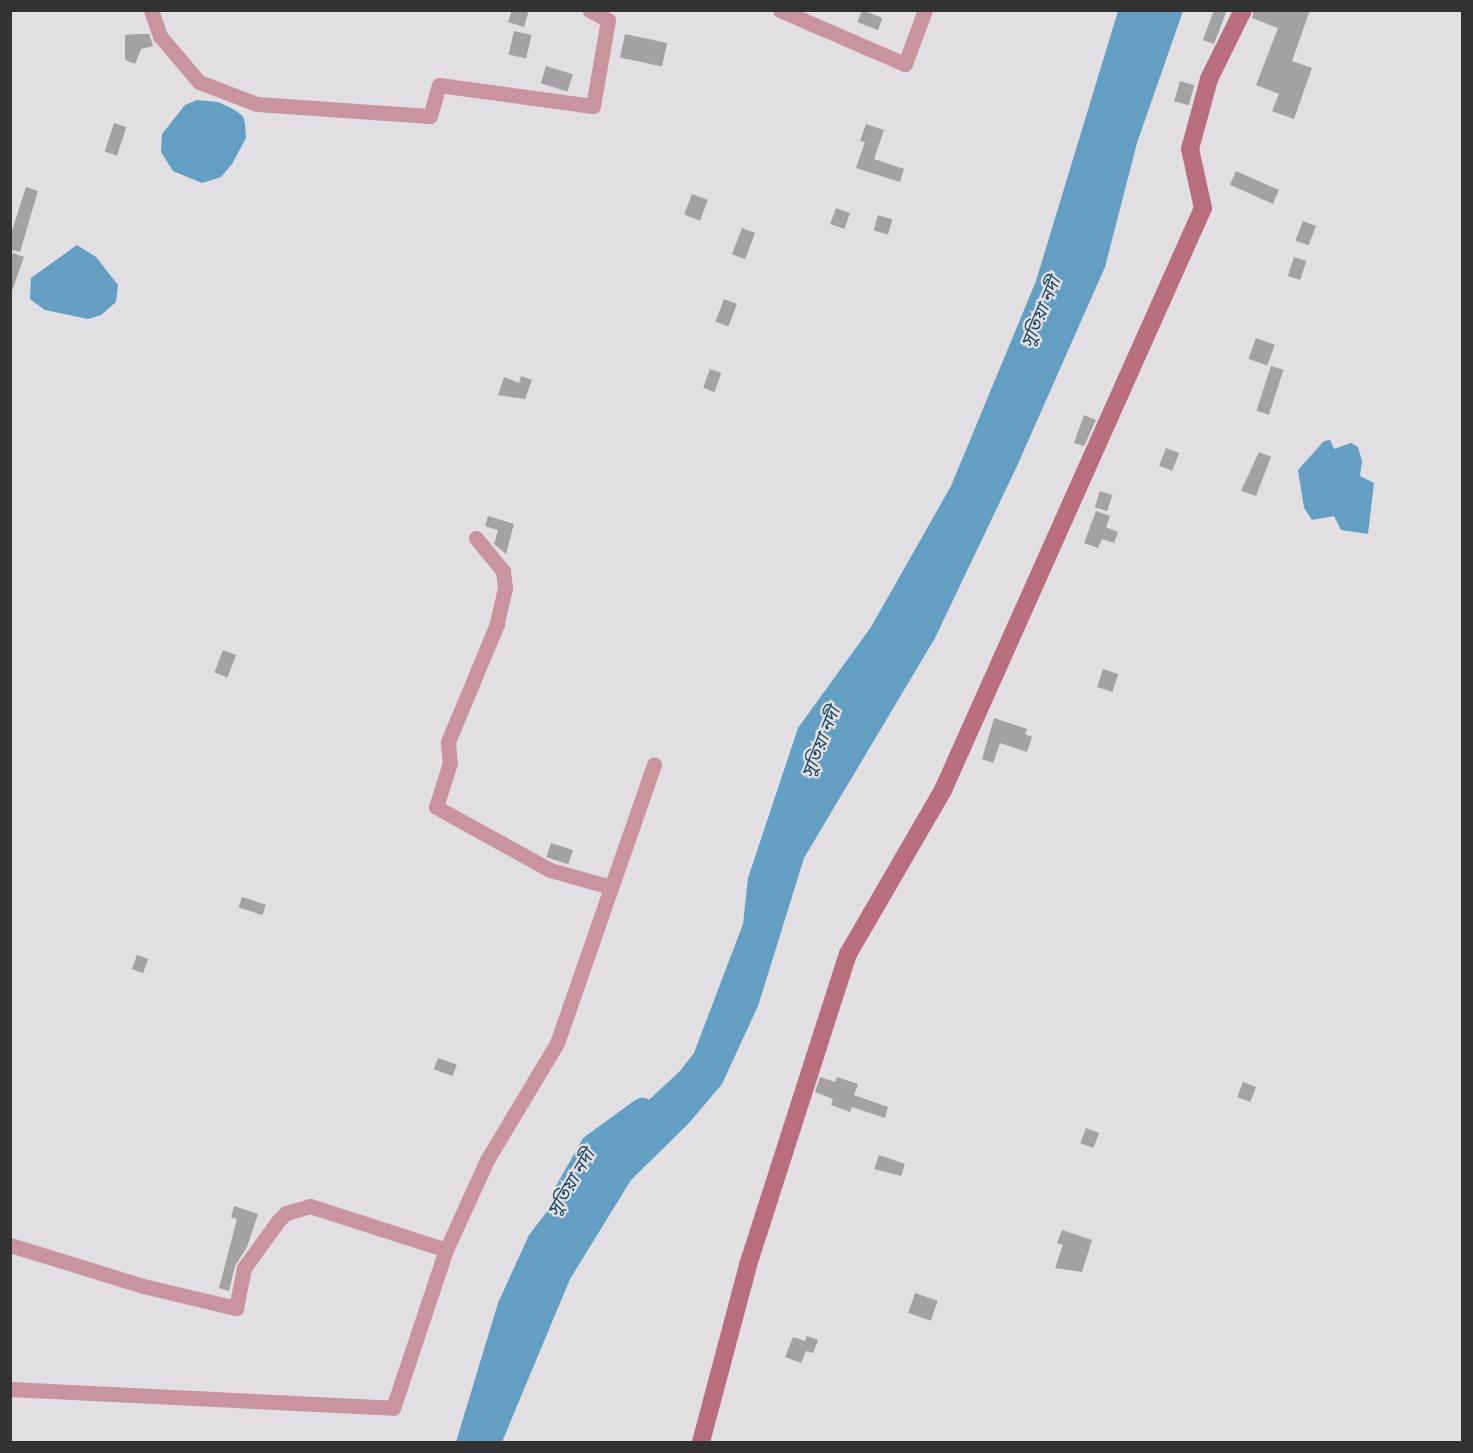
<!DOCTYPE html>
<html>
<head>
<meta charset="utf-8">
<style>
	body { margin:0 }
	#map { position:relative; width:1473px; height:1453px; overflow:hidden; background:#e1dfe2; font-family:Overpass,"Noto Sans Bengali",sans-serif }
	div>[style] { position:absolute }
	.water>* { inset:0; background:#639ec3 }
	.river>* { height:26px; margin:-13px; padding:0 13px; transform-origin:13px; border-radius:13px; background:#639ec3 }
	.building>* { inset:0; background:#a4a1a3; transform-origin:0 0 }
	.street>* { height:15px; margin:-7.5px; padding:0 7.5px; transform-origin:7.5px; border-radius:7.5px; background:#c9949d }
	.secondary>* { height:18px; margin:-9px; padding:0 9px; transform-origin:9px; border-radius:9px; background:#b96e7d }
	span { translate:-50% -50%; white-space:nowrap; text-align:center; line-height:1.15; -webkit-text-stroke:4.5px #e1dfe2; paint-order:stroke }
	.water-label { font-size:18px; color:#164660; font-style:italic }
	.frame { position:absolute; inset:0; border:12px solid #323233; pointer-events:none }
</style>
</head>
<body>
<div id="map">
	<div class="water">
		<i style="clip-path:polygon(1118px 11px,1183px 11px,1137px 143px,1105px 267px,1017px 466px,935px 638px,804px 858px,758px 1006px,722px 1084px,689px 1123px,631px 1180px,570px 1279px,502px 1442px,456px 1442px,498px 1303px,529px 1235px,593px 1152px,680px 1071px,694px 1053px,743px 924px,748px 878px,798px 728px,871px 627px,951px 486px,1036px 281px)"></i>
		<i style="clip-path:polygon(197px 100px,218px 102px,233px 109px,243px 116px,245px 124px,246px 138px,232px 164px,221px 177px,202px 183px,173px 171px,161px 152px,162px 134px,185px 105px)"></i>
		<i style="clip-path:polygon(77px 245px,96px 257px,118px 285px,116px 302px,101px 315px,88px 319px,45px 310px,30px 299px,31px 278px)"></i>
		<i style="clip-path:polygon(1330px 440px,1334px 449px,1351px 443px,1358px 447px,1362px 461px,1360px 476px,1374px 483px,1368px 534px,1341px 530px,1334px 516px,1312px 520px,1304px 508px,1298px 470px,1324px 441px)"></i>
	</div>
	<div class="river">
		<i style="left:567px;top:1193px;width:53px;rotate:-60.5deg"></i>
		<i style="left:593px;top:1147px;width:61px;rotate:-36.3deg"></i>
	</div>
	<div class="building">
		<i style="clip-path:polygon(512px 10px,529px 10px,524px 27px,508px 22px)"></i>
		<i style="left:862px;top:10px;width:22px;height:13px;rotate:21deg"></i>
		<i style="clip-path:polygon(1214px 10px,1227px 10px,1214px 44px,1203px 40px)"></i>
		<i style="clip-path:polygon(1254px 10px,1310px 10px,1292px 61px,1312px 68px,1294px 119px,1272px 111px,1279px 94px,1256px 85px,1278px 28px,1252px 18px)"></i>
		<i style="left:514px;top:31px;width:18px;height:24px;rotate:13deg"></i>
		<i style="clip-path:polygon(138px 34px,149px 34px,153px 46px,141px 49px,135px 64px,125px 60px,125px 35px)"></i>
		<i style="left:625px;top:34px;width:43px;height:24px;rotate:12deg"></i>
		<i style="left:546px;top:66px;width:28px;height:18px;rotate:17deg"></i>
		<i style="left:1180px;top:81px;width:15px;height:21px;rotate:16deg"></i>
		<i style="left:114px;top:123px;width:13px;height:30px;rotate:18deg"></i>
		<i style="clip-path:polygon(866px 124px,884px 130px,874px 159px,904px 169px,900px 182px,856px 168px,865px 142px,860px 141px)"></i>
		<i style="left:1236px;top:171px;width:47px;height:15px;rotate:24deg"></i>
		<i style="clip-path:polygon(26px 187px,38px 191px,20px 252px,10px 249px,10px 237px)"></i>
		<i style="left:692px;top:194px;width:17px;height:22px;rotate:21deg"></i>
		<i style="left:836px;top:208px;width:15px;height:17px;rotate:20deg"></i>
		<i style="left:878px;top:215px;width:15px;height:16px;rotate:16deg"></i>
		<i style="left:1303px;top:221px;width:14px;height:21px;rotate:21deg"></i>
		<i style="left:742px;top:228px;width:14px;height:28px;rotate:21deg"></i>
		<i style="clip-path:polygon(13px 253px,24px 257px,12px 291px,10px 260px)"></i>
		<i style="left:1294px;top:257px;width:13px;height:20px;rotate:18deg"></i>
		<i style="left:724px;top:299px;width:14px;height:24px;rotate:21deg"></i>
		<i style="left:1256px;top:338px;width:20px;height:22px;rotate:20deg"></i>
		<i style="left:1271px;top:366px;width:13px;height:47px;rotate:18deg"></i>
		<i style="left:710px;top:369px;width:12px;height:20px;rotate:20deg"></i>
		<i style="clip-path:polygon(521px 376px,532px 380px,525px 399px,498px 395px,504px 377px,519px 383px)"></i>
		<i style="clip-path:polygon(1084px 415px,1096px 420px,1084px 446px,1074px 443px)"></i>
		<i style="left:1166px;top:448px;width:14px;height:19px;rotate:21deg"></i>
		<i style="clip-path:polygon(1259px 452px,1271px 457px,1256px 496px,1241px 491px)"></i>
		<i style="left:1100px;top:491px;width:13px;height:17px;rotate:18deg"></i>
		<i style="clip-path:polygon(1096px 511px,1110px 516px,1106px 527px,1118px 532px,1114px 543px,1102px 539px,1098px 548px,1084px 543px)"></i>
		<i style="clip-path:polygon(488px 516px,514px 524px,506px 554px,494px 544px,498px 530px,485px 526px)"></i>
		<i style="left:223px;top:650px;width:14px;height:24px;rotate:21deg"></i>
		<i style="left:1103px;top:669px;width:16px;height:19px;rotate:18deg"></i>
		<i style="clip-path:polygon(994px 718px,1027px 729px,1025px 734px,1032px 737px,1027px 752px,1000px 743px,993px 763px,982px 759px)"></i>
		<i style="left:551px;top:843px;width:23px;height:15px;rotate:18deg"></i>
		<i style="left:242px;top:897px;width:25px;height:11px;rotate:18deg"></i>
		<i style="left:137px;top:955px;width:12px;height:15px;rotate:20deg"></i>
		<i style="left:438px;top:1058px;width:20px;height:12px;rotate:20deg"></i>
		<i style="clip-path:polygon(820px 1077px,835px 1082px,837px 1077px,858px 1084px,854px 1095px,888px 1107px,885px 1118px,852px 1107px,850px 1112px,831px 1105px,833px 1099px,815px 1092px)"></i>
		<i style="left:1243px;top:1082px;width:14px;height:16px;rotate:21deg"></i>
		<i style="left:1086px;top:1128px;width:14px;height:16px;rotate:21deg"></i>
		<i style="clip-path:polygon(879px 1155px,905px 1164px,901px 1176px,874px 1169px)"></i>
		<i style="clip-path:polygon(234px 1206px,258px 1214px,247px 1247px,235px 1266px,229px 1291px,219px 1288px,237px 1219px,231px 1217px)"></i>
		<i style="clip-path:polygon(1062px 1230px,1092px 1240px,1082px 1272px,1055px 1268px,1063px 1245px,1057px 1243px)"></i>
		<i style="left:915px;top:1293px;width:24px;height:21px;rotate:19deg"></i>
		<i style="clip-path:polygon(807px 1336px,818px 1340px,813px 1353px,806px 1351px,801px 1363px,785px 1357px,793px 1337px,805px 1341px)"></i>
	</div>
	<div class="street">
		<i style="left:151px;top:10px;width:28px;rotate:71deg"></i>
		<i style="left:160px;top:36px;width:60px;rotate:49.7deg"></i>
		<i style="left:199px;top:82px;width:62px;rotate:20.8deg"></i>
		<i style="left:257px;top:104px;width:173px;rotate:4deg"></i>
		<i style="left:430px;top:116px;width:32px;rotate:-74deg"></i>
		<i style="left:439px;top:85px;width:155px;rotate:7.8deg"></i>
		<i style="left:593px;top:106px;width:87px;rotate:-80.1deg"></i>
		<i style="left:608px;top:20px;width:21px;rotate:-152deg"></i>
		<i style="left:780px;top:10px;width:136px;rotate:23.4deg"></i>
		<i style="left:905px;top:64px;width:58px;rotate:-69.7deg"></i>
		<i style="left:476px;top:538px;width:43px;rotate:50.7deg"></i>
		<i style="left:503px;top:571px;width:17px;rotate:83deg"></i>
		<i style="left:505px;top:588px;width:37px;rotate:103deg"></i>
		<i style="left:497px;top:624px;width:128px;rotate:112.6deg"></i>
		<i style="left:448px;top:742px;width:21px;rotate:85deg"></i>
		<i style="left:450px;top:763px;width:46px;rotate:107.7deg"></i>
		<i style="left:436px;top:807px;width:130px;rotate:28.9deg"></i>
		<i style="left:550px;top:870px;width:63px;rotate:15.6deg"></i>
		<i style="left:10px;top:1245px;width:139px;rotate:17.1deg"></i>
		<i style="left:143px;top:1286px;width:96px;rotate:13.3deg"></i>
		<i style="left:236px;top:1308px;width:41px;rotate:-78.7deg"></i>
		<i style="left:244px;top:1268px;width:58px;rotate:-54.1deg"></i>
		<i style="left:278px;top:1221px;width:11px;rotate:-45deg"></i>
		<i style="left:286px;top:1213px;width:25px;rotate:-16deg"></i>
		<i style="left:310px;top:1206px;width:143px;rotate:17.9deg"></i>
		<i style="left:446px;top:1250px;width:99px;rotate:-65.5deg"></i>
		<i style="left:487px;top:1160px;width:136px;rotate:-59.1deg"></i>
		<i style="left:557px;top:1043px;width:295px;rotate:-70.8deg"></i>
		<i style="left:10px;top:1389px;width:383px;rotate:2.8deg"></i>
		<i style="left:393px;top:1408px;width:167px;rotate:-71.5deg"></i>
	</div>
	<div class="secondary">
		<i style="left:701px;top:1442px;width:183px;rotate:-75.1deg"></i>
		<i style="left:748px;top:1265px;width:327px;rotate:-72.2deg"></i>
		<i style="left:848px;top:954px;width:190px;rotate:-59.9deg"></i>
		<i style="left:943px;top:790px;width:637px;rotate:-65.93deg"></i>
		<i style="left:1203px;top:208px;width:60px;rotate:-102.4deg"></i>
		<i style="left:1190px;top:149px;width:73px;rotate:-74.8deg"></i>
		<i style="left:1209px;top:79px;width:77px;rotate:-63.8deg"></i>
	</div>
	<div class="water-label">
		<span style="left:1043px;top:313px;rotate:-67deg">সুতিয়া নদী</span>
		<span style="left:823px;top:743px;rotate:-68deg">সুতিয়া নদী</span>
		<span style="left:573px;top:1184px;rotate:-59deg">সুতিয়া নদী</span>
	</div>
	<div class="frame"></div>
</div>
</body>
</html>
